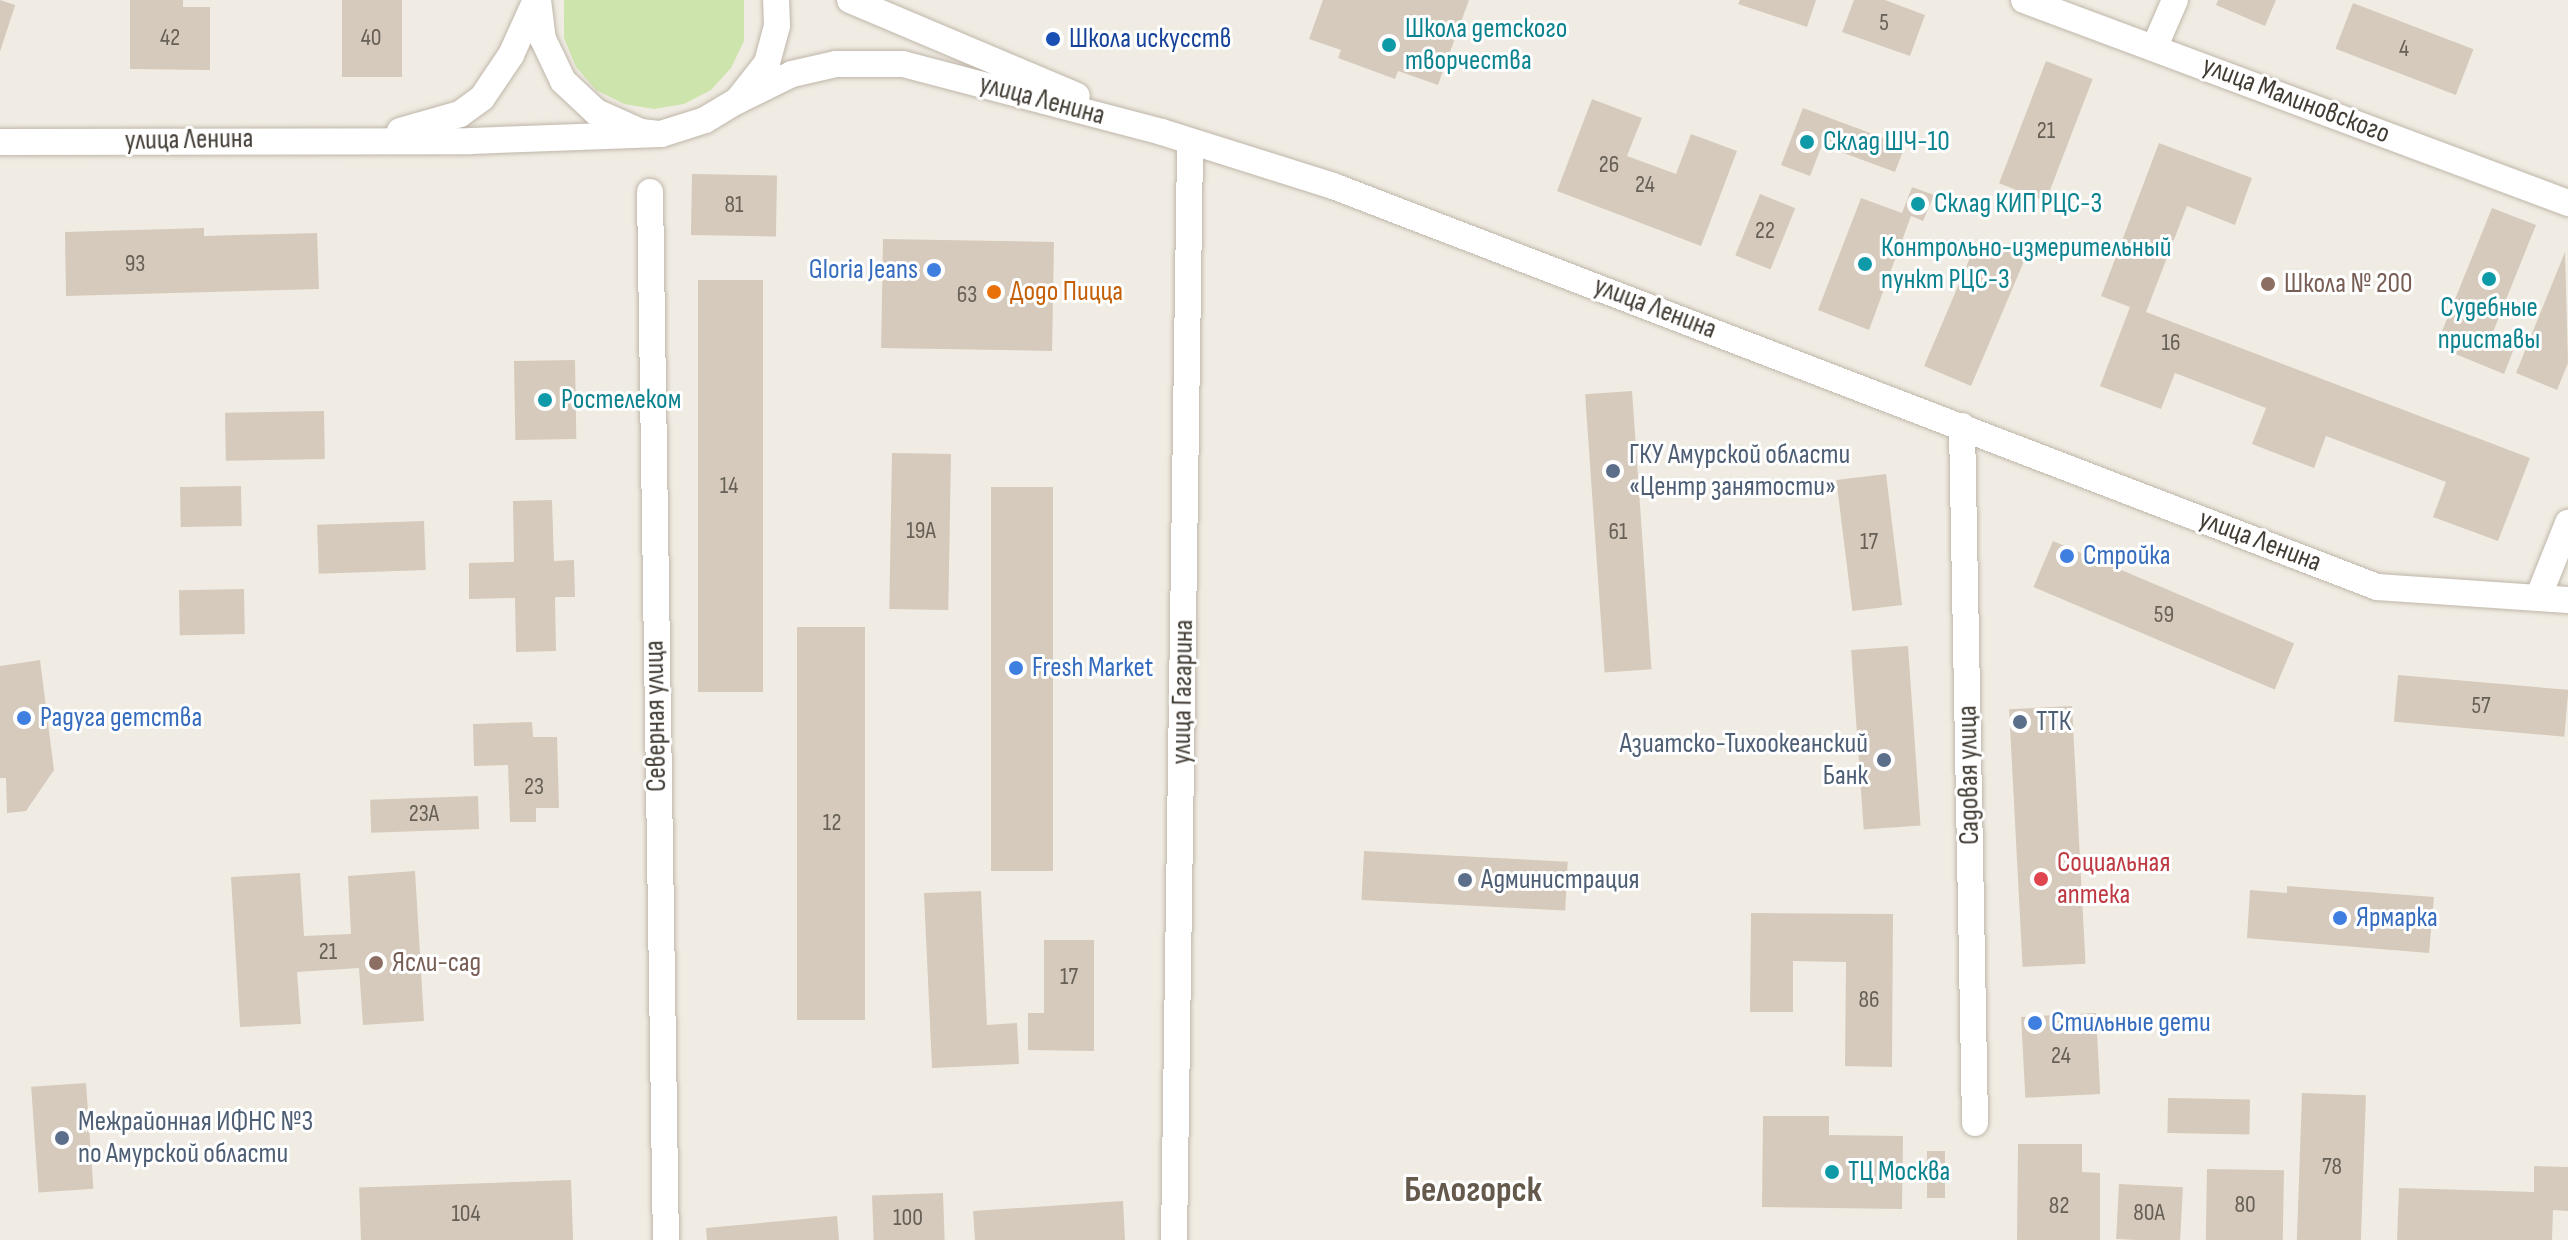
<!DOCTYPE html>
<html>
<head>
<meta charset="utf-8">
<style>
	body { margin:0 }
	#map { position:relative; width:2568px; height:1240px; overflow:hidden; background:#f1ece3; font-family:"Sofia Sans Condensed",sans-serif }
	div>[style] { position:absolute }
	.green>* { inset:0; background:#cee4ad }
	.building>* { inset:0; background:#d5cabc; transform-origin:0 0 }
	.roads { filter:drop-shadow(0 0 2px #bfb6a9) drop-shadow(0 0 2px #bfb6a9) }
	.minor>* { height:26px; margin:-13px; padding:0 13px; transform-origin:13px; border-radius:13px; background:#fff }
	.dots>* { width:22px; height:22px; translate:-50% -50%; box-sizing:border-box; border:4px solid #fff; border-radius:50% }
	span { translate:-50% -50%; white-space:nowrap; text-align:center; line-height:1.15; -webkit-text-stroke:6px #fff; paint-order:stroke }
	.number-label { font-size:24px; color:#676056 }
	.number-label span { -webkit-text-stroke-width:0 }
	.culture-label { font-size:28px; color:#0d838f }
	.left { translate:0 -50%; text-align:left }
	.transit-label { font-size:28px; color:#164399 }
	.street-label { font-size:28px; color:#423c34 }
	.shop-label { font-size:28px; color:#366cbe }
	.right { translate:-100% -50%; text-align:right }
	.education-label { font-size:28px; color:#785e54 }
	.food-label { font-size:28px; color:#c56008 }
	.service-label { font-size:28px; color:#4e5e75 }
	.health-label { font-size:28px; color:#be3a42 }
	.district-label { font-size:36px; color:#65594b; font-weight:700 }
</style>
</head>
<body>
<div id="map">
	<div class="green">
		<i style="clip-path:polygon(564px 0,744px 0,744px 41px,731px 68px,711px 90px,684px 104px,654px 109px,624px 104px,596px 90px,576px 67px,564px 38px)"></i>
	</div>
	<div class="building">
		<i style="left:0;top:0;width:16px;height:67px;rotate:18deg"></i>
		<i style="clip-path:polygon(130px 0,183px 0,183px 7px,210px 7px,210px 70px,130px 69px)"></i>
		<i style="left:342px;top:0;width:60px;height:77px"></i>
		<i style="clip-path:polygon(1323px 0,1469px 0,1438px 85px,1398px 71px,1395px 79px,1338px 58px,1341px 50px,1309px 39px)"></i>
		<i style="clip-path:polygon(1740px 0,1816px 0,1807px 27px,1738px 4px)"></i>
		<i style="clip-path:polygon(1854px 0,1885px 0,1925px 15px,1910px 56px,1842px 32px)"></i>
		<i style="clip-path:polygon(2218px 0,2276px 0,2265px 26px,2216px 5px)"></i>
		<i style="left:2353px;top:3px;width:129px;height:49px;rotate:21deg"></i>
		<i style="left:2046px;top:61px;width:50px;height:131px;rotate:21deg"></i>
		<i style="clip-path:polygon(1592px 99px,1642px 118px,1627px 156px,1676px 174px,1691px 134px,1737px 151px,1701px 246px,1557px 191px)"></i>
		<i style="clip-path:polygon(1803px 108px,1905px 146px,1895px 172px,1822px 145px,1810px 176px,1781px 165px)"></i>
		<i style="clip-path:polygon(2159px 143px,2252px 178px,2235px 225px,2187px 206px,2146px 312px,2530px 458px,2498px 541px,2433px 517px,2446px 482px,2326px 436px,2314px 468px,2252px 444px,2266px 408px,2175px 373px,2161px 409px,2100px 386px,2130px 307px,2101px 296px)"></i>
		<i style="left:692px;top:174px;width:85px;height:61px;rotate:1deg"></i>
		<i style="clip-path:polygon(1912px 187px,1934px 195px,1923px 221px,1911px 216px,1869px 330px,1818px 310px,1861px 198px,1902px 213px)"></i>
		<i style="left:1760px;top:194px;width:38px;height:66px;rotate:22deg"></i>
		<i style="clip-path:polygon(2492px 208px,2536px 225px,2493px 332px,2517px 341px,2504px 374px,2436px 346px)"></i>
		<i style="clip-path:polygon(204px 228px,204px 236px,317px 233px,319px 289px,66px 296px,65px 232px)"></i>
		<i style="left:883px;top:239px;width:171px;height:109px;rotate:1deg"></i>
		<i style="left:1978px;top:239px;width:51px;height:138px;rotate:23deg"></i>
		<i style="clip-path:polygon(2565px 252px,2568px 363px,2557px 390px,2516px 373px)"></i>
		<i style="left:698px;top:280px;width:65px;height:412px"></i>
		<i style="left:575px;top:360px;width:79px;height:61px;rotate:89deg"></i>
		<i style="left:1632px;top:391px;width:279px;height:47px;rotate:86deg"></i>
		<i style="left:324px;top:411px;width:48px;height:99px;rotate:89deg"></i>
		<i style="left:892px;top:453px;width:59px;height:156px;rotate:1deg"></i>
		<i style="left:1886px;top:474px;width:132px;height:50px;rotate:83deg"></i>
		<i style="left:241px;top:486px;width:40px;height:61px;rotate:89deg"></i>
		<i style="left:991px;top:487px;width:62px;height:384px"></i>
		<i style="clip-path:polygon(552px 500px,554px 561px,574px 560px,575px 597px,555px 597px,556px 651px,516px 652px,515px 598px,469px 599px,469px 563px,514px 562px,513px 501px)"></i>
		<i style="left:424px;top:521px;width:49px;height:107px;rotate:88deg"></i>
		<i style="left:2053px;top:541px;width:262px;height:50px;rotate:23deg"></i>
		<i style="left:244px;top:589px;width:45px;height:65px;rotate:89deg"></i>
		<i style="left:797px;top:627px;width:68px;height:393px"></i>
		<i style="left:1908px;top:646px;width:180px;height:57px;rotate:86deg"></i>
		<i style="clip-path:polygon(40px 660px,54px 770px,26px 811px,7px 813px,6px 778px,0 778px,0 666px)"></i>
		<i style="left:2398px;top:675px;width:171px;height:47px;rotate:5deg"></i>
		<i style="left:2072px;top:706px;width:258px;height:63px;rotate:87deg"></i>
		<i style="clip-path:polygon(532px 722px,533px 737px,557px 737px,559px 808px,536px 808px,536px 822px,510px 822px,508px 765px,474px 766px,473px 724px)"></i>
		<i style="left:478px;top:796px;width:33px;height:108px;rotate:88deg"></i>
		<i style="left:1364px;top:851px;width:204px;height:49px;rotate:3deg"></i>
		<i style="clip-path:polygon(415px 871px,424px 1021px,363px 1025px,359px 968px,297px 972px,301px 1024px,240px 1027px,231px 877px,300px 873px,304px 936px,351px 934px,348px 876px)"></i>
		<i style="clip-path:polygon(2287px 886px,2434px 897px,2429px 953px,2247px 938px,2250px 890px,2287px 893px)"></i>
		<i style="clip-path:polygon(981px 891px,987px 1025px,1017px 1023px,1019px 1064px,932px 1068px,924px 893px)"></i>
		<i style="clip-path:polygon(1751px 913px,1893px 914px,1892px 1067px,1845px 1066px,1846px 962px,1793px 961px,1793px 1012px,1750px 1012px)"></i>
		<i style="clip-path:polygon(1044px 940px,1094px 940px,1094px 1051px,1028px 1050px,1028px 1013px,1044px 1013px)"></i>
		<i style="left:2096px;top:1013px;width:81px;height:75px;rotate:87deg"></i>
		<i style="left:86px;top:1083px;width:106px;height:55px;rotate:86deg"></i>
		<i style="left:2302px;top:1093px;width:64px;height:147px;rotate:2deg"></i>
		<i style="left:2168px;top:1098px;width:82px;height:35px;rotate:1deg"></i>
		<i style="clip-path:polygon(1763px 1116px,1829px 1116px,1829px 1135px,1903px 1136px,1902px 1209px,1762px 1207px)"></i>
		<i style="clip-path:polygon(2018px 1144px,2082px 1144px,2082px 1172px,2100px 1173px,2100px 1240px,2017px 1240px)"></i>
		<i style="left:1927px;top:1151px;width:18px;height:47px"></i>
		<i style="clip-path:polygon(2534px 1166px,2568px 1167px,2568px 1211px,2553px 1210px,2552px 1240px,2397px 1240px,2399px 1188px,2534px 1192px)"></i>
		<i style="left:2207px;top:1169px;width:77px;height:71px;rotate:1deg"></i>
		<i style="left:571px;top:1180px;width:60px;height:212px;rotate:88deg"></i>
		<i style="left:2119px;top:1184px;width:64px;height:55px;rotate:3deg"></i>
		<i style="left:943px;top:1193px;width:47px;height:71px;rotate:88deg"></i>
		<i style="clip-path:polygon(1123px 1201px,1125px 1240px,975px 1240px,973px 1211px)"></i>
		<i style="clip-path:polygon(837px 1216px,839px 1240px,707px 1240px,706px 1228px)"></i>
	</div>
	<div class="roads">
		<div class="minor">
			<i style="left:538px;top:0;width:39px;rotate:83deg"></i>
			<i style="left:543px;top:39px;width:47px;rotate:64.5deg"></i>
			<i style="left:563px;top:81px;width:45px;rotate:43.2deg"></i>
			<i style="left:596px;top:112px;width:49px;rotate:24deg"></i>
			<i style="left:641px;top:132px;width:20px;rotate:6deg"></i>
			<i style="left:661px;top:134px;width:46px;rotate:-17.7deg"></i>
			<i style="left:705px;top:120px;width:37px;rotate:-31deg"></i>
			<i style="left:737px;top:101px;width:48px;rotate:-51.7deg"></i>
			<i style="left:767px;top:63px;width:38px;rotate:-75deg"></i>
			<i style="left:777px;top:26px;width:26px;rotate:-92deg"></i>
			<i style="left:850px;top:0;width:246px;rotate:22.9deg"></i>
			<i style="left:2024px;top:0;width:581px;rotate:20.46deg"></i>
			<i style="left:2155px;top:46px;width:50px;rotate:-66.5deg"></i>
			<i style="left:737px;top:101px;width:61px;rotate:-26.1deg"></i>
			<i style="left:792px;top:74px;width:45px;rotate:-12.8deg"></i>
			<i style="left:836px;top:64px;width:67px"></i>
			<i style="left:903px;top:64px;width:268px;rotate:14.7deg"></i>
			<i style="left:1162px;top:132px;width:179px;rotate:17.5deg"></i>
			<i style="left:1333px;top:186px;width:1118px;rotate:21.01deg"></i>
			<i style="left:2377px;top:587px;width:191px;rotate:3.9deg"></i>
			<i style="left:400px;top:131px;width:62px;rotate:-15.8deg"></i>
			<i style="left:460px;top:114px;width:27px;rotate:-36deg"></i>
			<i style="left:482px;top:98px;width:52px;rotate:-56deg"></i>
			<i style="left:511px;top:55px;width:60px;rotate:-65.6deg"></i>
			<i style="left:0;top:142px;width:471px;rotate:-0.1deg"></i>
			<i style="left:471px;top:141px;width:190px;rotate:-2.1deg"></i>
			<i style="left:650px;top:192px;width:1048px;rotate:89.13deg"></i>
			<i style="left:1962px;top:426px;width:697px;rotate:88.93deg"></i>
			<i style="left:2538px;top:598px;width:81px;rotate:-68.2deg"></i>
			<i style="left:1174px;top:1240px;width:1097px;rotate:-89.16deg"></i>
		</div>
	</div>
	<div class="dots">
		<i style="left:1053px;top:39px;background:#1a4fb4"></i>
		<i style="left:1389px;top:45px;background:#0f9aa8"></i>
		<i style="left:1807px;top:142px;background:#0f9aa8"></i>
		<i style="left:1918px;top:204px;background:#0f9aa8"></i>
		<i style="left:1865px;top:264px;background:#0f9aa8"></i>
		<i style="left:934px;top:270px;background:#3f7fe0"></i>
		<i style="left:2489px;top:279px;background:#0f9aa8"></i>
		<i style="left:2268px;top:284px;background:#8d6e63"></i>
		<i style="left:994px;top:292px;background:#e8710a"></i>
		<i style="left:545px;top:400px;background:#0f9aa8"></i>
		<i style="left:1613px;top:471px;background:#5c6f8a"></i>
		<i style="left:2067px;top:556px;background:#3f7fe0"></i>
		<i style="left:1016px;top:668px;background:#3f7fe0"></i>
		<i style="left:24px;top:718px;background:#3f7fe0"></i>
		<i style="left:2020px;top:722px;background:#5c6f8a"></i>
		<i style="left:1884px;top:760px;background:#5c6f8a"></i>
		<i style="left:2041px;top:879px;background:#e0444e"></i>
		<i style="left:1465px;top:880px;background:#5c6f8a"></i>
		<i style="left:2340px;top:918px;background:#3f7fe0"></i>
		<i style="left:376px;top:963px;background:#8d6e63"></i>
		<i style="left:2035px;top:1023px;background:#3f7fe0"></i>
		<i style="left:62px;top:1138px;background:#5c6f8a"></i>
		<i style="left:1832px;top:1172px;background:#0f9aa8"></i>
	</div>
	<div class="number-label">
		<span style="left:1884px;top:23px">5</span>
		<span style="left:170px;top:38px">42</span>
		<span style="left:371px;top:38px">40</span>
		<span style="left:2404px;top:49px">4</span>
		<span style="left:2046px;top:131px">21</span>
		<span style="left:1609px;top:165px">26</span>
		<span style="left:1645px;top:185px">24</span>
		<span style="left:734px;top:205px">81</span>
		<span style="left:1765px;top:231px">22</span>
		<span style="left:135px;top:264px">93</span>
		<span style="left:967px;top:295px">63</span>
		<span style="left:2171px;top:343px">16</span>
		<span style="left:729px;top:486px">14</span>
		<span style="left:921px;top:531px">19А</span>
		<span style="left:1618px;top:532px">61</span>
		<span style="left:1869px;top:542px">17</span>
		<span style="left:2164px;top:615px">59</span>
		<span style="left:2481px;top:706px">57</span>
		<span style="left:534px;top:787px">23</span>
		<span style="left:424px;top:814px">23А</span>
		<span style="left:832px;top:823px">12</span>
		<span style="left:328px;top:952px">21</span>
		<span style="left:1069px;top:977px">17</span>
		<span style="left:1869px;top:1000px">86</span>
		<span style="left:2061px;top:1056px">24</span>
		<span style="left:2332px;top:1167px">78</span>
		<span style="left:2245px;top:1205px">80</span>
		<span style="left:2059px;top:1206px">82</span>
		<span style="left:2149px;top:1213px">80А</span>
		<span style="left:466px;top:1214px">104</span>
		<span style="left:908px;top:1218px">100</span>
	</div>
	<div class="culture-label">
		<span class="left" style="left:1405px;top:45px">Школа детского<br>творчества</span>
		<span class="left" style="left:1823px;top:142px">Склад ШЧ-10</span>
		<span class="left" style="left:1934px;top:204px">Склад КИП РЦС-3</span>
		<span class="left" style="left:1881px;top:264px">Контрольно-измерительный<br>пункт РЦС-3</span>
		<span style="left:2489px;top:324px">Судебные<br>приставы</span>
		<span class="left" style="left:561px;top:400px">Ростелеком</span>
		<span class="left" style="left:1848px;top:1172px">ТЦ Москва</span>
	</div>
	<div class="transit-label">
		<span class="left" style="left:1069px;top:39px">Школа искусств</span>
	</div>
	<div class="street-label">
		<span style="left:1042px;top:100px;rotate:15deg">улица Ленина</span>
		<span style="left:2296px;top:100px;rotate:21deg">улица Малиновского</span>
		<span style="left:189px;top:140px;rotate:-1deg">улица Ленина</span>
		<span style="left:1655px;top:308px;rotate:21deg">улица Ленина</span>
		<span style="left:2260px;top:541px;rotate:21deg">улица Ленина</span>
		<span style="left:1183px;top:692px;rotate:-89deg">улица Гагарина</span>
		<span style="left:656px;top:716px;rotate:-91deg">Северная улица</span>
		<span style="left:1969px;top:775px;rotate:-91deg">Садовая улица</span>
	</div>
	<div class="shop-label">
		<span class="right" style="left:918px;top:270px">Gloria Jeans</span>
		<span class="left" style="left:2083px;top:556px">Стройка</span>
		<span class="left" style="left:1032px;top:668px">Fresh Market</span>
		<span class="left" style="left:40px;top:718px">Радуга детства</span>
		<span class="left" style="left:2356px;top:918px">Ярмарка</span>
		<span class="left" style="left:2051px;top:1023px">Стильные дети</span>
	</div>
	<div class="education-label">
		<span class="left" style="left:2284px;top:284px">Школа № 200</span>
		<span class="left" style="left:392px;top:963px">Ясли-сад</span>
	</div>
	<div class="food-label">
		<span class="left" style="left:1010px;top:292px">Додо Пицца</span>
	</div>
	<div class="service-label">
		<span class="left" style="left:1629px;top:471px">ГКУ Амурской области<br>«Центр занятости»</span>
		<span class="left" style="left:2036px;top:722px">ТТК</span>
		<span class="right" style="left:1868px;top:760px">Азиатско-Тихоокеанский<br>Банк</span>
		<span class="left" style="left:1481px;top:880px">Администрация</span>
		<span class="left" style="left:78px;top:1138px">Межрайонная ИФНС №3<br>по Амурской области</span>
	</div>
	<div class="health-label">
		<span class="left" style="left:2057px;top:879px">Социальная<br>аптека</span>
	</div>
	<div class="district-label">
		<span style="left:1473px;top:1191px">Белогорск</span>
	</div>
</div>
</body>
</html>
